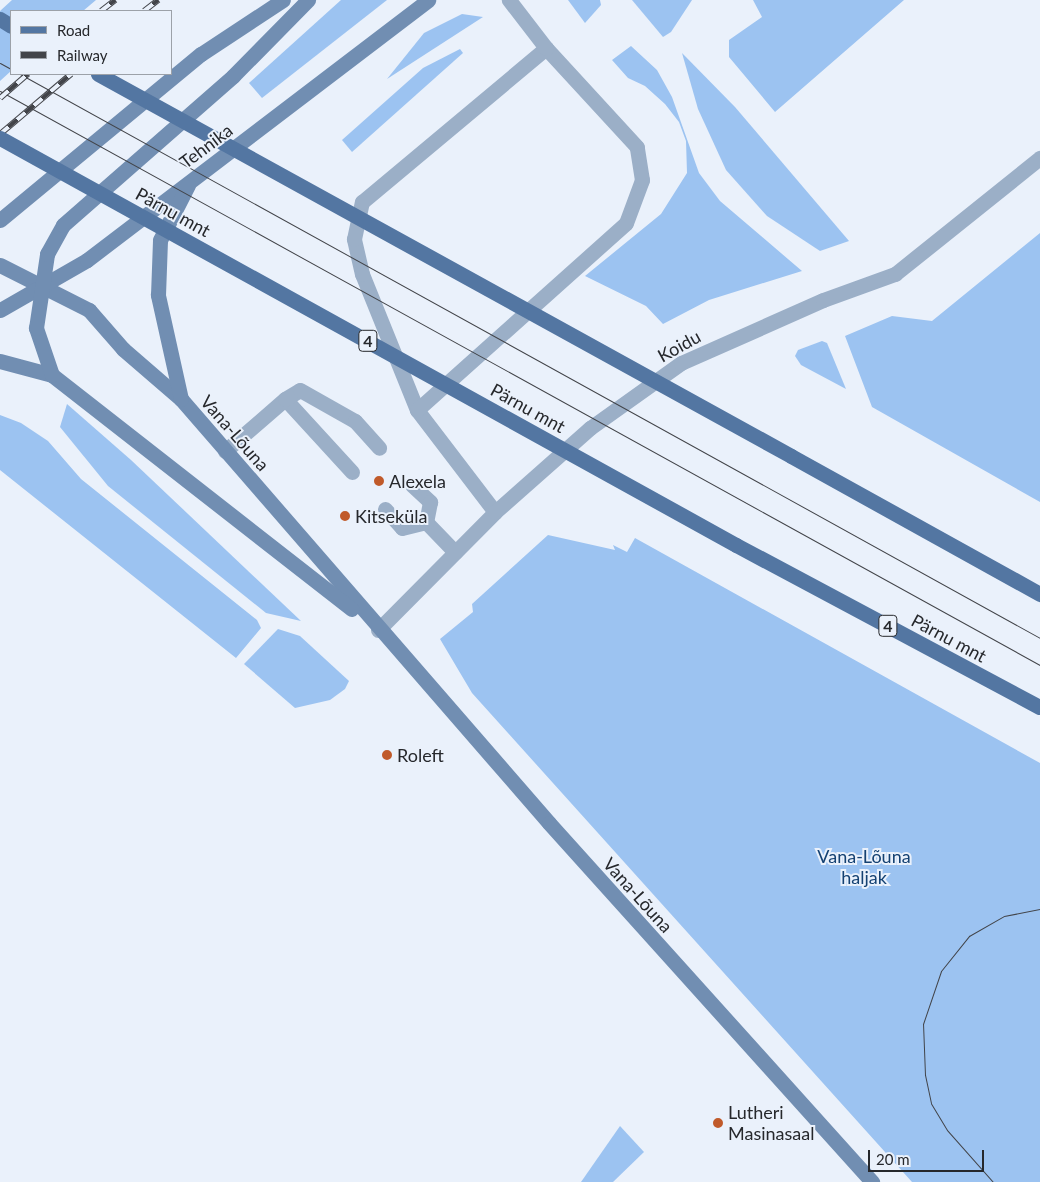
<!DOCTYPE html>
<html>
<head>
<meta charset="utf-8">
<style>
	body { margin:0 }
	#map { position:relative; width:1040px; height:1182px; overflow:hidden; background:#eaf1fb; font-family:Lato,sans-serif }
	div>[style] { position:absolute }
	.green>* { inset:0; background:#9cc3f1 }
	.lane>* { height:15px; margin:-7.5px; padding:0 7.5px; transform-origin:7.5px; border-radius:7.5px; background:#9bafc7 }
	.street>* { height:15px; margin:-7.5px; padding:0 7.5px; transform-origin:7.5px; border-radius:7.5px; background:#9bafc7 }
	.secondary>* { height:15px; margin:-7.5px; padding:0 7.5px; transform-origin:7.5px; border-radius:7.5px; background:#718eb2 }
	.primary>* { height:15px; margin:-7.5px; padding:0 7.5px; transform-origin:7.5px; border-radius:7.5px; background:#5376a2 }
	.tram>* { height:1px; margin:-0.5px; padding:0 0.5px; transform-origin:0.5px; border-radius:0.5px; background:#424449 }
	.rail>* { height:5.5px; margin-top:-2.75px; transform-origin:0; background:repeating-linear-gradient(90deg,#eaf1fb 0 11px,#424449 0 22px); box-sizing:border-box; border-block:1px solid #424449 }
	.primary-bridge>* { height:15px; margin:-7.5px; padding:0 7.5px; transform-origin:7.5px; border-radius:7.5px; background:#5376a2 }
	.dots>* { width:14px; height:14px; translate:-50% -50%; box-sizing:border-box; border:2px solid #eaf1fb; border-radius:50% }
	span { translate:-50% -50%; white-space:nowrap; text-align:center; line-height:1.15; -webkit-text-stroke:4px #eaf1fb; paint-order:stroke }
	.shield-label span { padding:1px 4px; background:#eaf1fb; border:1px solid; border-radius:4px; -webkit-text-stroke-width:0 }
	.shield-label { font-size:16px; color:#26282c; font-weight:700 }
	.street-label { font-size:18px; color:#26282c }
	.poi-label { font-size:18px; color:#26282c }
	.left { translate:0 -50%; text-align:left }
	.park-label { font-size:18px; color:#144172 }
	.legend { position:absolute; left:10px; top:10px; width:162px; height:65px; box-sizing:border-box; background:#eaf1fb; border:1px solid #9ca1a8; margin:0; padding:6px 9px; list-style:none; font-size:15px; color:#26282c }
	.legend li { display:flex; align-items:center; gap:10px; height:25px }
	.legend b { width:25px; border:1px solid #9ca1a8 }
	.scale { position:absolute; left:868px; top:1150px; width:116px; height:22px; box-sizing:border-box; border:2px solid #26282c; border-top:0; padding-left:6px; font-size:15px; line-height:18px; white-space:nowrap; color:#26282c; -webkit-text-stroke:4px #eaf1fb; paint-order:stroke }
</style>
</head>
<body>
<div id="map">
	<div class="green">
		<i style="clip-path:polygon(12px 0,96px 0,83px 11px,11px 11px,11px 71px,0 81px,0 11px)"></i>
		<i style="clip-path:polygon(341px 0,387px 0,262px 98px,249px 83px)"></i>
		<i style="clip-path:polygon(568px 0,600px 0,601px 5px,585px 23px)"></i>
		<i style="clip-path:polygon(632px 0,692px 0,671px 32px,663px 37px)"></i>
		<i style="clip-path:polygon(753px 0,904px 0,775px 112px,729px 57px,729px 40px,762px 17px)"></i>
		<i style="clip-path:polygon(462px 14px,483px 17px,387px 79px,424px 33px)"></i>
		<i style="clip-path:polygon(631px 46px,657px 70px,672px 97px,699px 173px,720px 201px,802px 271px,709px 300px,663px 324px,646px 306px,585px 276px,661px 214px,687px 173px,686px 141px,679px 122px,665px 104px,645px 86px,628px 78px,612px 60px)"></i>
		<i style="clip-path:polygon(460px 49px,463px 53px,352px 152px,342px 140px,423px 68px)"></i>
		<i style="clip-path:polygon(682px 53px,735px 107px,849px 241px,820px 251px,767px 216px,726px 170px,698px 109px)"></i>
		<i style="clip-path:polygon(1040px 233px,1040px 502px,872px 407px,845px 336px,892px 316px,932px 321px)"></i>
		<i style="clip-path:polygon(822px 341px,827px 343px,846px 389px,801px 365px,795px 356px,798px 350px)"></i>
		<i style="clip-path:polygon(67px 404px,131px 460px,301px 621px,266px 613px,108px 486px,60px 427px)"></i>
		<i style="clip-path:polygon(0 415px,21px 423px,48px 441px,81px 479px,257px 620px,261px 628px,236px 658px,0 470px)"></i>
		<i style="clip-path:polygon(548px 535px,615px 550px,613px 545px,627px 552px,635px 538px,1040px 763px,1040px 1182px,912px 1182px,472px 693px,440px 639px,473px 612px,472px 604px)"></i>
		<i style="clip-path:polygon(278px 629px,300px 636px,349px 681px,345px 689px,330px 700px,295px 708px,244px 664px)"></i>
		<i style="clip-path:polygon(620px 1126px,644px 1152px,613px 1182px,581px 1182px)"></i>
	</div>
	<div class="lane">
		<i style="left:417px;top:410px;width:147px;rotate:-112deg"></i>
		<i style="left:362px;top:274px;width:36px;rotate:-103deg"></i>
		<i style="left:354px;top:239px;width:38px;rotate:-78deg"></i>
		<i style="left:362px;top:202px;width:240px;rotate:-39.9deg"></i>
		<i style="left:225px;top:451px;width:79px;rotate:-40.9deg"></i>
		<i style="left:352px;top:472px;width:99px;rotate:-132.5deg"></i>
		<i style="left:285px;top:399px;width:17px;rotate:-31deg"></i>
		<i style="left:300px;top:390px;width:63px;rotate:29.4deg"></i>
		<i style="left:355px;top:421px;width:36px;rotate:48deg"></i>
		<i style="left:412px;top:485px;width:25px;rotate:43deg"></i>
		<i style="left:430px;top:502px;width:20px;rotate:101deg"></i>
		<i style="left:426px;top:522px;width:42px;rotate:46deg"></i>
		<i style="left:385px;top:509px;width:25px;rotate:48deg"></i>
		<i style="left:402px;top:528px;width:25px;rotate:-14deg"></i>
		<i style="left:495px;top:512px;width:128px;rotate:-127.4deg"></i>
		<i style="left:417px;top:410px;width:280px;rotate:-41.8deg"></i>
		<i style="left:626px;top:223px;width:46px;rotate:-69.6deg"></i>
		<i style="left:642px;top:180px;width:33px;rotate:-99deg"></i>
		<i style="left:637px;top:147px;width:134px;rotate:-132.6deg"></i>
		<i style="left:546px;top:48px;width:61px;rotate:-127.6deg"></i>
	</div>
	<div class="street">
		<i style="left:378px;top:630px;width:166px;rotate:-45.2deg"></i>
		<i style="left:495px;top:512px;width:127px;rotate:-41.5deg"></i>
		<i style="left:590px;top:428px;width:112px;rotate:-35.5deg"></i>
		<i style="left:681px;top:363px;width:155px;rotate:-23.9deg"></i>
		<i style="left:823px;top:300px;width:77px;rotate:-19.9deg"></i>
		<i style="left:895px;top:274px;width:186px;rotate:-38.7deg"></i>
	</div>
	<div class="secondary">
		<i style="left:0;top:220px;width:261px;rotate:-39.6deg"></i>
		<i style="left:201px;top:54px;width:98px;rotate:-33.4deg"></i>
		<i style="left:0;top:265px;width:100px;rotate:26.8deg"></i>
		<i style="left:89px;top:310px;width:52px;rotate:48.9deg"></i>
		<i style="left:123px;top:349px;width:77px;rotate:40.8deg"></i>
		<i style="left:181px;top:399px;width:561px;rotate:49.04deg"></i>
		<i style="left:549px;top:823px;width:483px;rotate:48deg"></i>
		<i style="left:0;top:310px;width:100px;rotate:-29.9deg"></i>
		<i style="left:87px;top:260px;width:429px;rotate:-37.3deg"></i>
		<i style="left:0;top:361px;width:54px;rotate:15.1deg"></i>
		<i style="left:52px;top:375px;width:380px;rotate:38deg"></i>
		<i style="left:52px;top:375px;width:50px;rotate:-108.8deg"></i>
		<i style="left:36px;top:328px;width:75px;rotate:-81.5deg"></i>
		<i style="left:47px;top:254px;width:33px;rotate:-61deg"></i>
		<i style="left:63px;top:225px;width:226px;rotate:-41.2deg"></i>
		<i style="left:233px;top:76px;width:107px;rotate:-45.4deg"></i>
		<i style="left:181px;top:399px;width:107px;rotate:-102.5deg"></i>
		<i style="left:158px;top:295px;width:55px;rotate:-87.9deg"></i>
		<i style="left:160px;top:240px;width:62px;rotate:-63deg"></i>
	</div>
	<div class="primary">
		<i style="left:0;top:19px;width:13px;rotate:32deg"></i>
		<i style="left:791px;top:456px;width:285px;rotate:29deg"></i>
		<i style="left:736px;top:545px;width:344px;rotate:28.1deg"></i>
	</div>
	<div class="tram">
		<i style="left:0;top:63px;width:13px;rotate:29deg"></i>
		<i style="left:20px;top:74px;width:1166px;rotate:28.94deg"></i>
		<i style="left:0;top:91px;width:1188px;rotate:28.9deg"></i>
		<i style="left:993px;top:1182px;width:69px;rotate:-131.5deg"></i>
		<i style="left:947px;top:1130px;width:31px;rotate:-121deg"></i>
		<i style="left:931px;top:1103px;width:29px;rotate:-102deg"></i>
		<i style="left:925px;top:1075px;width:51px;rotate:-92.2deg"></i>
		<i style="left:923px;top:1024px;width:56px;rotate:-71.2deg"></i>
		<i style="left:941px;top:971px;width:45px;rotate:-51.3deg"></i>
		<i style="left:969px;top:936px;width:40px;rotate:-29.7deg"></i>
		<i style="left:1004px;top:916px;width:37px;rotate:-11deg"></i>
	</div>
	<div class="rail">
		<i style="left:101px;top:11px;width:18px;rotate:-38deg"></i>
		<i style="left:144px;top:11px;width:18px;rotate:-38deg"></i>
		<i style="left:0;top:98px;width:37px;rotate:-41deg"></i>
		<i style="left:0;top:134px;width:93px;rotate:-40.2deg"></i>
	</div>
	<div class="primary-bridge">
		<i style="left:98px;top:74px;width:791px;rotate:28.86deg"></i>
		<i style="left:0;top:138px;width:841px;rotate:28.94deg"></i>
	</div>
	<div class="dots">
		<i style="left:379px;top:481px;background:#c05a2a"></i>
		<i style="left:345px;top:516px;background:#c05a2a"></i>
		<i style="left:387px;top:755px;background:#c05a2a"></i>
		<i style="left:718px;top:1123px;background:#c05a2a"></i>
	</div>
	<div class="shield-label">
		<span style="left:368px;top:341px">4</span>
		<span style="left:888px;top:626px">4</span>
	</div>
	<div class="street-label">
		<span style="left:206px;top:146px;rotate:-37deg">Tehnika</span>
		<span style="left:173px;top:212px;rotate:29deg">Pärnu mnt</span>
		<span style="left:679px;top:346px;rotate:-29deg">Koidu</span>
		<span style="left:528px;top:408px;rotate:29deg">Pärnu mnt</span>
		<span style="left:235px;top:433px;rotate:49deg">Vana-Lõuna</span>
		<span style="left:949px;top:638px;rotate:28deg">Pärnu mnt</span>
		<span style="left:638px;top:895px;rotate:48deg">Vana-Lõuna</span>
	</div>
	<div class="poi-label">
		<span class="left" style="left:389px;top:481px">Alexela</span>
		<span class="left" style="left:355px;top:516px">Kitseküla</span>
		<span class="left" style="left:397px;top:755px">Roleft</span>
		<span class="left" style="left:728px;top:1123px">Lutheri<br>Masinasaal</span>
	</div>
	<div class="park-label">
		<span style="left:864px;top:867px">Vana-Lõuna<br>haljak</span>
	</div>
	<ul class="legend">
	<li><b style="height:6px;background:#5376a2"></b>Road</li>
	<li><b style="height:6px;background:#424449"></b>Railway</li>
	</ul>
	<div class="scale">20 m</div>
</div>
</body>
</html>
